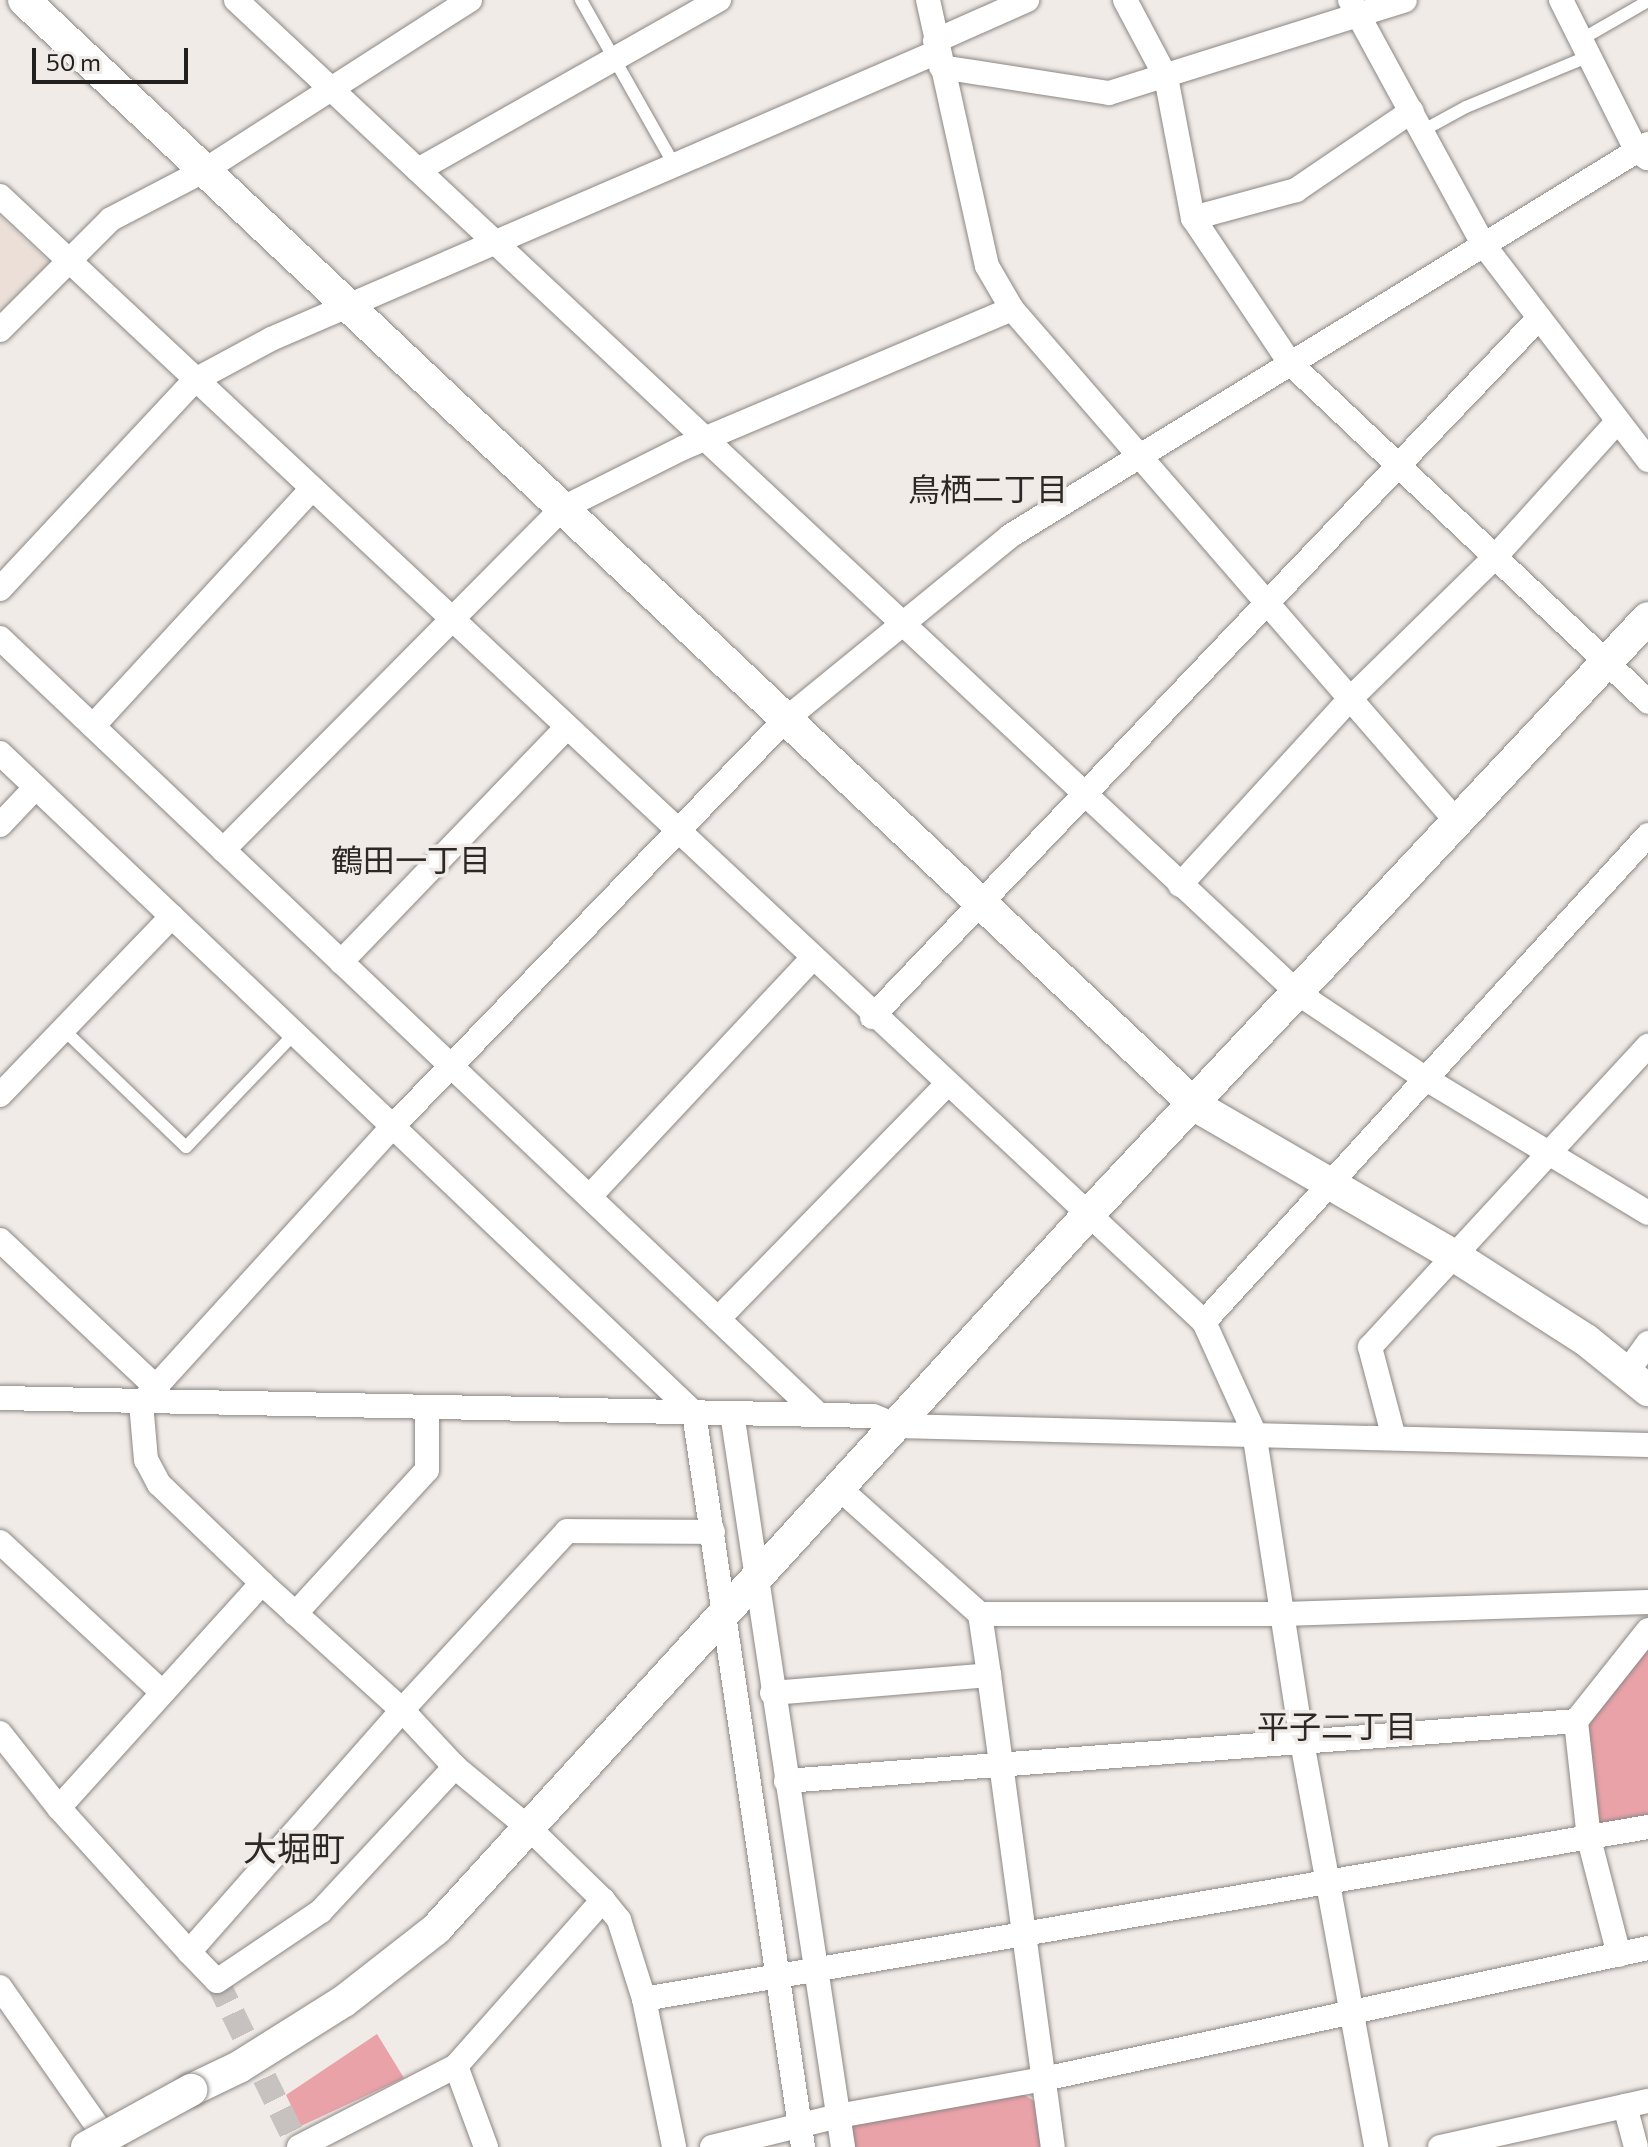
<!DOCTYPE html>
<html>
<head>
<meta charset="utf-8">
<style>
	body { margin:0 }
	#map { position:relative; width:1648px; height:2147px; overflow:hidden; background:#f0ebe7; font-family:Commissioner,"Noto Sans JP",sans-serif }
	div>[style] { position:absolute }
	.built>* { inset:0; background:#ebdfd7 }
	.green>* { inset:0; background:#eaa2a9 }
	.street-tunnel>* { height:24px; margin-top:-12px; transform-origin:0; background:repeating-linear-gradient(90deg,#c7c2bf 0 24px,transparent 0 36px) }
	.roads { filter:drop-shadow(0 0 2px #8c8784) drop-shadow(0 0 2px #8c8784) }
	.lane>* { height:12px; margin:-6px; padding:0 6px; transform-origin:6px; border-radius:6px; background:#fff }
	.street>* { height:24px; margin:-12px; padding:0 12px; transform-origin:12px; border-radius:12px; background:#fff }
	.secondary>* { height:32px; margin:-16px; padding:0 16px; transform-origin:16px; border-radius:16px; background:#fff }
	.bridges { filter:drop-shadow(0 0 2px #8c8784) drop-shadow(0 0 2px #8c8784) }
	.secondary-bridge>* { height:32px; margin:-16px; padding:0 16px; transform-origin:16px; border-radius:16px; background:#fff }
	span { translate:-50% -50%; white-space:nowrap; text-align:center; line-height:1.15; -webkit-text-stroke:7px #f0ebe7; paint-order:stroke }
	.neighbourhood-label { font-size:32px; color:#2c2826 }
	.quarter-label { font-size:34px; color:#2c2826 }
	.scale { position:absolute; left:32px; top:48px; width:156px; height:36px; box-sizing:border-box; border:4px solid #21201e; border-top:0; padding-left:10px; font-size:24px; line-height:28px; white-space:nowrap; color:#21201e; -webkit-text-stroke:6px #f0ebe7; paint-order:stroke }
</style>
</head>
<body>
<div id="map">
	<div class="built">
		<i style="clip-path:polygon(0 216px,50px 263px,0 314px)"></i>
	</div>
	<div class="green">
		<i style="clip-path:polygon(1648px 1639px,1648px 1823px,1595px 1834px,1582px 1720px)"></i>
		<i style="clip-path:polygon(377px 2034px,404px 2078px,301px 2126px,286px 2095px)"></i>
		<i style="clip-path:polygon(1016px 2090px,1036px 2102px,1041px 2147px,846px 2147px,843px 2131px,855px 2119px)"></i>
	</div>
	<div class="street-tunnel">
		<i style="left:217px;top:1981px;width:182px;rotate:63.9deg"></i>
	</div>
	<div class="roads">
		<div class="lane">
			<i style="left:581px;top:0;width:193px;rotate:60.5deg"></i>
			<i style="left:1582px;top:39px;width:76px;rotate:-29.9deg"></i>
			<i style="left:1422px;top:131px;width:50px;rotate:-28.6deg"></i>
			<i style="left:1466px;top:107px;width:133px;rotate:-22.5deg"></i>
			<i style="left:64px;top:1030px;width:169px;rotate:43.8deg"></i>
			<i style="left:186px;top:1147px;width:158px;rotate:-46.3deg"></i>
		</div>
		<div class="street">
			<i style="left:236px;top:0;width:1455px;rotate:43.08deg"></i>
			<i style="left:1299px;top:994px;width:153px;rotate:33.8deg"></i>
			<i style="left:1426px;top:1079px;width:259px;rotate:31.1deg"></i>
			<i style="left:928px;top:0;width:272px;rotate:77.5deg"></i>
			<i style="left:987px;top:266px;width:50px;rotate:59.8deg"></i>
			<i style="left:1012px;top:309px;width:681px;rotate:49.05deg"></i>
			<i style="left:1125px;top:0;width:87px;rotate:62deg"></i>
			<i style="left:1166px;top:77px;width:144px;rotate:79.2deg"></i>
			<i style="left:1193px;top:218px;width:174px;rotate:56.2deg"></i>
			<i style="left:1290px;top:363px;width:493px;rotate:43.4deg"></i>
			<i style="left:1350px;top:0;width:278px;rotate:61.4deg"></i>
			<i style="left:1483px;top:244px;width:272px;rotate:52.6deg"></i>
			<i style="left:1561px;top:0;width:168px;rotate:63.4deg"></i>
			<i style="left:1636px;top:150px;width:14px;rotate:36deg"></i>
			<i style="left:935px;top:41px;width:101px;rotate:-24deg"></i>
			<i style="left:941px;top:67px;width:170px;rotate:8.8deg"></i>
			<i style="left:1109px;top:93px;width:310px;rotate:-17.4deg"></i>
			<i style="left:418px;top:170px;width:346px;rotate:-29.5deg"></i>
			<i style="left:0;top:196px;width:1648px;rotate:43.08deg"></i>
			<i style="left:1204px;top:1322px;width:121px;rotate:65.6deg"></i>
			<i style="left:1254px;top:1432px;width:314px;rotate:81.2deg"></i>
			<i style="left:1302px;top:1742px;width:412px;rotate:79.6deg"></i>
			<i style="left:1193px;top:218px;width:107px;rotate:-15.2deg"></i>
			<i style="left:1296px;top:190px;width:140px;rotate:-34.3deg"></i>
			<i style="left:0;top:330px;width:157px;rotate:-45deg"></i>
			<i style="left:111px;top:219px;width:106px;rotate:-27.5deg"></i>
			<i style="left:205px;top:170px;width:315px;rotate:-32.7deg"></i>
			<i style="left:0;top:589px;width:286px;rotate:-47deg"></i>
			<i style="left:195px;top:380px;width:86px;rotate:-28.3deg"></i>
			<i style="left:271px;top:339px;width:725px;rotate:-23.31deg"></i>
			<i style="left:0;top:638px;width:1129px;rotate:43.49deg"></i>
			<i style="left:93px;top:726px;width:323px;rotate:-47.3deg"></i>
			<i style="left:0;top:753px;width:958px;rotate:43.56deg"></i>
			<i style="left:694px;top:1413px;width:742px;rotate:81.55deg"></i>
			<i style="left:0;top:825px;width:52px;rotate:-46.5deg"></i>
			<i style="left:223px;top:850px;width:482px;rotate:-45.2deg"></i>
			<i style="left:563px;top:508px;width:134px;rotate:-26.6deg"></i>
			<i style="left:683px;top:448px;width:357px;rotate:-22.9deg"></i>
			<i style="left:1180px;top:885px;width:249px;rotate:-47.6deg"></i>
			<i style="left:1348px;top:701px;width:206px;rotate:-44.4deg"></i>
			<i style="left:1495px;top:557px;width:183px;rotate:-47.9deg"></i>
			<i style="left:341px;top:962px;width:325px;rotate:-46.1deg"></i>
			<i style="left:872px;top:1017px;width:966px;rotate:-46.34deg"></i>
			<i style="left:0;top:1095px;width:248px;rotate:-46.1deg"></i>
			<i style="left:591px;top:1195px;width:323px;rotate:-46.9deg"></i>
			<i style="left:0;top:1240px;width:212px;rotate:43.3deg"></i>
			<i style="left:718px;top:1319px;width:327px;rotate:-45.7deg"></i>
			<i style="left:1204px;top:1322px;width:659px;rotate:-47.64deg"></i>
			<i style="left:1627px;top:1372px;width:36px;rotate:-54deg"></i>
			<i style="left:0;top:1398px;width:873px;rotate:1.18deg"></i>
			<i style="left:873px;top:1416px;width:27px;rotate:22deg"></i>
			<i style="left:898px;top:1426px;width:750px;rotate:1.45deg"></i>
			<i style="left:732px;top:1413px;width:742px;rotate:81.4deg"></i>
			<i style="left:1394px;top:1438px;width:94px;rotate:-104.8deg"></i>
			<i style="left:1370px;top:1347px;width:410px;rotate:-47.3deg"></i>
			<i style="left:840px;top:1489px;width:188px;rotate:41.8deg"></i>
			<i style="left:980px;top:1614px;width:62px;rotate:81.6deg"></i>
			<i style="left:0;top:1542px;width:219px;rotate:42.8deg"></i>
			<i style="left:262px;top:1583px;width:143px;rotate:-136.1deg"></i>
			<i style="left:159px;top:1484px;width:27px;rotate:-118deg"></i>
			<i style="left:146px;top:1460px;width:57px;rotate:-95deg"></i>
			<i style="left:141px;top:1403px;width:374px;rotate:-47.7deg"></i>
			<i style="left:393px;top:1126px;width:566px;rotate:-46deg"></i>
			<i style="left:786px;top:719px;width:289px;rotate:-39.2deg"></i>
			<i style="left:1010px;top:536px;width:749px;rotate:-31.57deg"></i>
			<i style="left:295px;top:1614px;width:195px;rotate:-47.5deg"></i>
			<i style="left:427px;top:1470px;width:61px;rotate:-90deg"></i>
			<i style="left:980px;top:1614px;width:303px"></i>
			<i style="left:1283px;top:1614px;width:365px;rotate:-1.9deg"></i>
			<i style="left:772px;top:1693px;width:218px;rotate:-4.7deg"></i>
			<i style="left:989px;top:1675px;width:476px;rotate:82.3deg"></i>
			<i style="left:0;top:1733px;width:95px;rotate:51.8deg"></i>
			<i style="left:786px;top:1781px;width:792px;rotate:-4.34deg"></i>
			<i style="left:603px;top:1900px;width:26px;rotate:51deg"></i>
			<i style="left:619px;top:1920px;width:83px;rotate:72.4deg"></i>
			<i style="left:644px;top:1999px;width:151px;rotate:78.5deg"></i>
			<i style="left:189px;top:1952px;width:40px;rotate:46deg"></i>
			<i style="left:217px;top:1981px;width:125px;rotate:-33.9deg"></i>
			<i style="left:321px;top:1911px;width:197px;rotate:-47.1deg"></i>
			<i style="left:1619px;top:1955px;width:120px;rotate:-104.5deg"></i>
			<i style="left:1589px;top:1839px;width:119px;rotate:-96.3deg"></i>
			<i style="left:1576px;top:1721px;width:116px;rotate:-51.6deg"></i>
			<i style="left:0;top:1987px;width:195px;rotate:55deg"></i>
			<i style="left:644px;top:1999px;width:1019px;rotate:-9.72deg"></i>
			<i style="left:1625px;top:2106px;width:42px;rotate:75deg"></i>
			<i style="left:299px;top:2147px;width:177px;rotate:-27.3deg"></i>
			<i style="left:486px;top:2147px;width:86px;rotate:-110.3deg"></i>
			<i style="left:456px;top:2066px;width:222px;rotate:-48.5deg"></i>
			<i style="left:603px;top:1900px;width:102px;rotate:-135.8deg"></i>
			<i style="left:530px;top:1829px;width:97px;rotate:-140.4deg"></i>
			<i style="left:455px;top:1767px;width:78px;rotate:-132.9deg"></i>
			<i style="left:402px;top:1710px;width:189px;rotate:-137.8deg"></i>
			<i style="left:262px;top:1583px;width:303px;rotate:132.1deg"></i>
			<i style="left:59px;top:1808px;width:194px;rotate:47.9deg"></i>
			<i style="left:189px;top:1952px;width:322px;rotate:-48.6deg"></i>
			<i style="left:402px;top:1710px;width:243px;rotate:-47.3deg"></i>
			<i style="left:567px;top:1531px;width:146px;rotate:0.4deg"></i>
			<i style="left:712px;top:2147px;width:130px;rotate:-13.8deg"></i>
			<i style="left:838px;top:2116px;width:209px;rotate:-10.2deg"></i>
			<i style="left:1044px;top:2079px;width:618px;rotate:-12.24deg"></i>
			<i style="left:1440px;top:2147px;width:213px;rotate:-12.5deg"></i>
		</div>
		<div class="secondary">
			<i style="left:24px;top:0;width:1611px;rotate:43.34deg"></i>
			<i style="left:1196px;top:1106px;width:299px;rotate:30.1deg"></i>
			<i style="left:1455px;top:1256px;width:156px;rotate:32.7deg"></i>
			<i style="left:1586px;top:1340px;width:80px;rotate:38.9deg"></i>
			<i style="left:191px;top:2090px;width:53px;rotate:-25.6deg"></i>
			<i style="left:239px;top:2067px;width:124px;rotate:-32.2deg"></i>
			<i style="left:344px;top:2001px;width:117px;rotate:-38deg"></i>
			<i style="left:436px;top:1929px;width:964px;rotate:-47.61deg"></i>
			<i style="left:1086px;top:1217px;width:821px;rotate:-46.83deg"></i>
		</div>
	</div>
	<div class="bridges">
		<div class="secondary-bridge">
			<i style="left:87px;top:2147px;width:119px;rotate:-28.7deg"></i>
		</div>
	</div>
	<div class="neighbourhood-label">
		<span style="left:988px;top:488px">鳥栖二丁目</span>
		<span style="left:411px;top:859px">鶴田一丁目</span>
		<span style="left:1337px;top:1725px">平子二丁目</span>
	</div>
	<div class="quarter-label">
		<span style="left:294px;top:1848px">大堀町</span>
	</div>
	<div class="scale">50 m</div>
</div>
</body>
</html>
